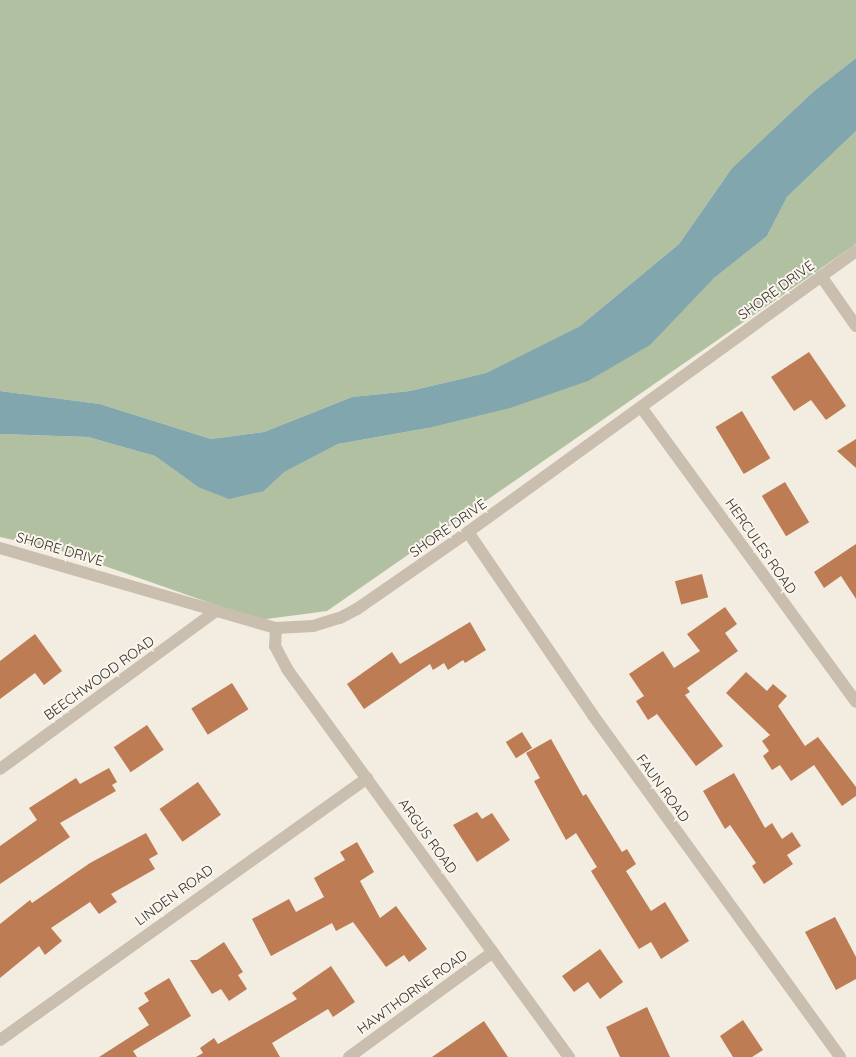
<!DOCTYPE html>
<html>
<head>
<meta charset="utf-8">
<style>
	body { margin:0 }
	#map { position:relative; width:856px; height:1057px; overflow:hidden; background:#f2ece1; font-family:Quicksand,sans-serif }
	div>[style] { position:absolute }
	.green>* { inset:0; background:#b2c0a2 }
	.water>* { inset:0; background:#82a6ad }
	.building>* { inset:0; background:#bd7c54; transform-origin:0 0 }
	.street>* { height:12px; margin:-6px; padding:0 6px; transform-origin:6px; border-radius:6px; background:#cabeae }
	span { translate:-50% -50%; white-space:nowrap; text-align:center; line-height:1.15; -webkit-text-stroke:4px #faf6ee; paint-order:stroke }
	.street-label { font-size:14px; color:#39312c }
</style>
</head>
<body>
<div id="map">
	<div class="green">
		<i style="clip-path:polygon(0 0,856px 0,856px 58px,814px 91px,732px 168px,679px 244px,580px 326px,486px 373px,410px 391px,352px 397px,264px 432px,211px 439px,100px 404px,0 391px)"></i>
		<i style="clip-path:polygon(856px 131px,856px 244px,327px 611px,259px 620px,59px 550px,0 537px,0 434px,88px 437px,155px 456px,198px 487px,264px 491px,283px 472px,338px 444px,428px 428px,713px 279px,767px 236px,787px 197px)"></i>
	</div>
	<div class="water">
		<i style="clip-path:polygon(856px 58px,856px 131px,787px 197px,767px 236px,713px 279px,650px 345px,588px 381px,510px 408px,428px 428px,338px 444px,284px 472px,264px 491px,229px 499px,198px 487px,155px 456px,88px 437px,0 434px,0 391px,100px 404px,211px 439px,264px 432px,352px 397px,410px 391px,486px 373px,580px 326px,679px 244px,732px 168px,814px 91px)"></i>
	</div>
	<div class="building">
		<i style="clip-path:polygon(809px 352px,846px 406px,826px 420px,811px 400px,794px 411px,771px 377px)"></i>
		<i style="left:742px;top:411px;width:55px;height:31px;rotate:59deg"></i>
		<i style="clip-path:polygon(856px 439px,856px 468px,837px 451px)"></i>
		<i style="left:785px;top:482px;width:47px;height:27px;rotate:59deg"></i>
		<i style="clip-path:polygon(856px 544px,856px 599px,841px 576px,824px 588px,814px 572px)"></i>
		<i style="left:702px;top:574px;width:24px;height:28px;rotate:75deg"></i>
		<i style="clip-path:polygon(725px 607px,737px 624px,725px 633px,738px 651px,687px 688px,690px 692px,685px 695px,723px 746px,696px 766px,657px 714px,648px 720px,636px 701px,644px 696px,629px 674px,663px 651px,674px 668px,700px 651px,687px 634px)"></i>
		<i style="clip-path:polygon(470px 622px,486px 650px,465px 663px,463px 660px,448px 670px,444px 663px,433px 670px,430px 664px,364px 709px,347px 684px,392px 652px,400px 664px)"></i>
		<i style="clip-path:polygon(35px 634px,62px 671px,44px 685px,35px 673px,0 699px,0 661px)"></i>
		<i style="clip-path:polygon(746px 672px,767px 691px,773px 684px,787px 696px,778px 706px,805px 746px,818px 737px,856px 787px,856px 796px,842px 806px,814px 765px,791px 781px,780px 765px,772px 770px,763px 756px,769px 751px,762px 741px,770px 735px,726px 693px)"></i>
		<i style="left:232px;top:683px;width:31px;height:48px;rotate:58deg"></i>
		<i style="left:147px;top:725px;width:30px;height:40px;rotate:56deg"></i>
		<i style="left:522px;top:732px;width:19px;height:19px;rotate:58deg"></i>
		<i style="clip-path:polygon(551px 739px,583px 796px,586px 794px,622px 852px,627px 849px,636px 864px,626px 871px,651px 911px,665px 902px,689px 941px,661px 959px,651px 942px,639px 949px,591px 871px,597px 867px,576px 833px,566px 840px,534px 781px,540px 778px,526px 753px)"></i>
		<i style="clip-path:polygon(109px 768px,117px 782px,112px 785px,116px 791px,60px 823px,70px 837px,0 884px,0 846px,37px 820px,29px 808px,76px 778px,80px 784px)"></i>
		<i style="clip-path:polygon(734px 773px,765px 828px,772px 823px,782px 839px,792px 832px,801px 846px,787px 855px,793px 864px,764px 884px,752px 866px,756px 863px,730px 825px,725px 829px,703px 791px)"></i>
		<i style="left:198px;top:782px;width:40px;height:47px;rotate:55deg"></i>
		<i style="clip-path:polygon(477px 812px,482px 819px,492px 813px,510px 840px,477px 862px,453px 825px)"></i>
		<i style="clip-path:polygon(146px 833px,158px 854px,149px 859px,155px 869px,111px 894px,117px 902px,99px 914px,90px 902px,51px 928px,62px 941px,45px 955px,39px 946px,0 978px,0 924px,30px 900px,32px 903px,90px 863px)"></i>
		<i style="clip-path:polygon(357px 842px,374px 872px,360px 881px,380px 918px,396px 906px,427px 949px,409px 962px,404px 955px,386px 967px,353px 922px,336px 931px,332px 923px,271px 956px,252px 919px,289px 899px,296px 912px,324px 897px,314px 878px,345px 860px,340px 852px)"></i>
		<i style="clip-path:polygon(835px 917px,856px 957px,856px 979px,836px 990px,805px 932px)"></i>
		<i style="clip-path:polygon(224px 942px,243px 972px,238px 975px,247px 989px,229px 1001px,221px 989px,212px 994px,190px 960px,197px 960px)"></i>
		<i style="clip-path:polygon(600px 949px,623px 982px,600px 999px,588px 982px,574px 992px,562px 976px)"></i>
		<i style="clip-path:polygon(331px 966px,355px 1002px,333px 1017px,328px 1009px,272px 1043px,280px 1057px,196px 1057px,203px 1053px,200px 1048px,214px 1038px,218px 1044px,297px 999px,292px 993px)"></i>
		<i style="clip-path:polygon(169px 978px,191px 1016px,133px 1051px,137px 1057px,99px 1057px,149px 1025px,138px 1008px,149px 1001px,144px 993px)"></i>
		<i style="clip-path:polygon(647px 1007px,670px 1057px,620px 1057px,606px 1027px)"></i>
		<i style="clip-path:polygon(743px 1020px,763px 1050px,752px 1057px,733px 1057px,720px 1036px)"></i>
		<i style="clip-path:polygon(484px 1021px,508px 1057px,432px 1057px)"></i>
	</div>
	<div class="street">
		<i style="left:821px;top:276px;width:61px;rotate:55deg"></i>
		<i style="left:641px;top:407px;width:365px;rotate:53.9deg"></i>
		<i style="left:468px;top:532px;width:220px;rotate:55.7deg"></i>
		<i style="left:592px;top:714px;width:423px;rotate:54.1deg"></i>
		<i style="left:0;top:548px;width:287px;rotate:16.2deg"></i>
		<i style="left:276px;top:628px;width:37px;rotate:-3deg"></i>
		<i style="left:313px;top:626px;width:28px;rotate:-17deg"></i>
		<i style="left:340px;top:618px;width:19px;rotate:-28deg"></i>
		<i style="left:357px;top:609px;width:135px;rotate:-34.7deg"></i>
		<i style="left:468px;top:532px;width:479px;rotate:-35.9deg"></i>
		<i style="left:276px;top:628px;width:18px;rotate:93deg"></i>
		<i style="left:275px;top:646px;width:26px;rotate:62deg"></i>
		<i style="left:287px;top:669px;width:480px;rotate:54deg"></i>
		<i style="left:0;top:769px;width:268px;rotate:-36.2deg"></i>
		<i style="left:0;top:1040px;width:451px;rotate:-35.5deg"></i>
		<i style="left:349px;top:1057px;width:178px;rotate:-36.1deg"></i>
	</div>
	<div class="street-label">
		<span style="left:776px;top:290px;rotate:-36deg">SHORE DRIVE</span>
		<span style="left:448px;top:528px;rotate:-35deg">SHORE DRIVE</span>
		<span style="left:761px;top:546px;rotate:55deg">HERCULES ROAD</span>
		<span style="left:60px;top:549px;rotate:16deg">SHORE DRIVE</span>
		<span style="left:99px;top:678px;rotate:-36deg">BEECHWOOD ROAD</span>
		<span style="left:663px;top:788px;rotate:54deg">FAUN ROAD</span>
		<span style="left:428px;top:836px;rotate:54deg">ARGUS ROAD</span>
		<span style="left:174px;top:895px;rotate:-36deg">LINDEN ROAD</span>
		<span style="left:412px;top:992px;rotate:-36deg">HAWTHORNE ROAD</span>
	</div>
</div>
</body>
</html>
